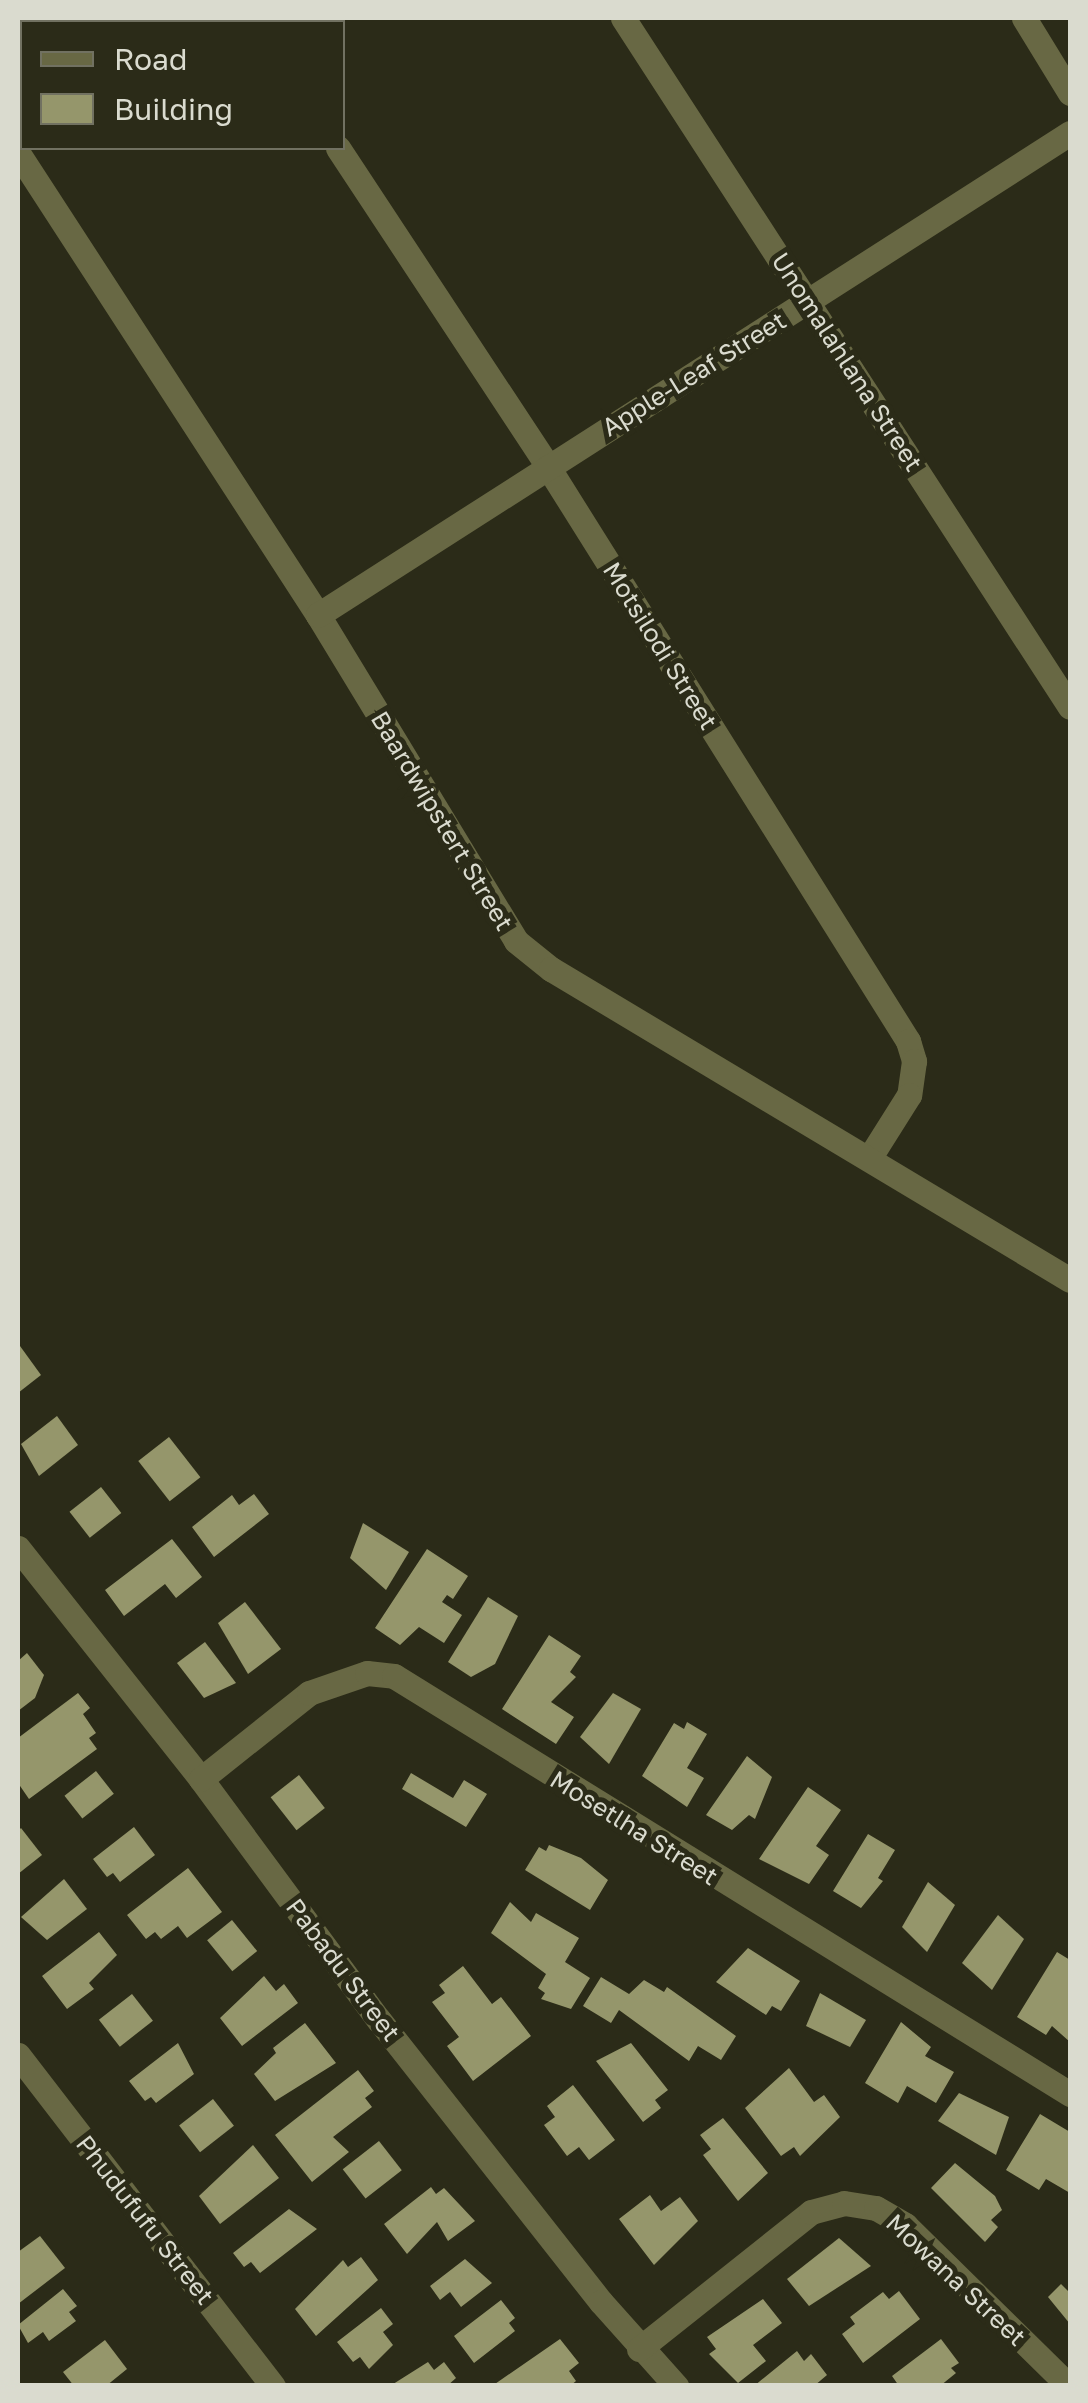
<!DOCTYPE html>
<html>
<head>
<meta charset="utf-8">
<style>
	body { margin:0 }
	#map { position:relative; width:1088px; height:2403px; overflow:hidden; background:#2b2b18; font-family:"Golos Text",sans-serif }
	div>[style] { position:absolute }
	.building>* { inset:0; background:#95966b; transform-origin:0 0 }
	.street>* { height:25px; margin:-12.5px; padding:0 12.5px; transform-origin:12.5px; border-radius:12.5px; background:#686844 }
	span { translate:-50% -50%; white-space:nowrap; text-align:center; line-height:1.15; -webkit-text-stroke:10px #2b2b18; paint-order:stroke }
	.street-label { font-size:25px; color:#dadbcf }
	.frame { position:absolute; inset:0; border:20px solid #dadbcf; pointer-events:none }
	.legend { position:absolute; left:20px; top:20px; width:325px; height:130px; box-sizing:border-box; background:#2b2b18; border:2px solid #717161; margin:0; padding:12px 18px; list-style:none; font-size:30px; color:#dadbcf }
	.legend li { display:flex; align-items:center; gap:20px; height:50px }
	.legend b { width:50px; border:2px solid #717161 }
</style>
</head>
<body>
<div id="map">
	<div class="building">
		<i style="clip-path:polygon(20px 1346px,41px 1375px,18px 1393px,18px 1348px)"></i>
		<i style="clip-path:polygon(57px 1416px,78px 1445px,39px 1476px,21px 1444px)"></i>
		<i style="left:169px;top:1437px;width:51px;height:39px;rotate:52deg"></i>
		<i style="left:101px;top:1487px;width:33px;height:40px;rotate:52deg"></i>
		<i style="clip-path:polygon(254px 1494px,269px 1514px,214px 1557px,192px 1527px,232px 1495px,239px 1505px)"></i>
		<i style="clip-path:polygon(363px 1523px,409px 1552px,386px 1590px,350px 1558px)"></i>
		<i style="clip-path:polygon(172px 1539px,202px 1577px,176px 1598px,165px 1584px,124px 1616px,105px 1590px)"></i>
		<i style="clip-path:polygon(427px 1549px,468px 1576px,453px 1599px,447px 1595px,442px 1602px,462px 1615px,444px 1643px,419px 1627px,400px 1645px,375px 1628px)"></i>
		<i style="clip-path:polygon(488px 1597px,518px 1616px,495px 1664px,471px 1677px,448px 1662px)"></i>
		<i style="clip-path:polygon(245px 1602px,281px 1649px,248px 1674px,218px 1623px)"></i>
		<i style="clip-path:polygon(549px 1635px,581px 1656px,570px 1672px,576px 1677px,551px 1702px,574px 1717px,556px 1744px,502px 1709px)"></i>
		<i style="clip-path:polygon(205px 1642px,236px 1683px,204px 1698px,177px 1663px)"></i>
		<i style="clip-path:polygon(27px 1653px,44px 1675px,35px 1698px,18px 1711px,18px 1661px)"></i>
		<i style="clip-path:polygon(78px 1693px,90px 1708px,83px 1714px,96px 1733px,89px 1738px,97px 1749px,29px 1799px,18px 1783px,18px 1738px)"></i>
		<i style="clip-path:polygon(613px 1693px,641px 1709px,609px 1764px,580px 1737px)"></i>
		<i style="clip-path:polygon(687px 1722px,707px 1734px,687px 1768px,704px 1778px,687px 1807px,642px 1776px,674px 1723px,684px 1729px)"></i>
		<i style="clip-path:polygon(747px 1756px,772px 1777px,755px 1819px,749px 1815px,732px 1830px,706px 1815px)"></i>
		<i style="left:96px;top:1771px;width:29px;height:40px;rotate:52deg"></i>
		<i style="clip-path:polygon(411px 1773px,453px 1798px,464px 1780px,487px 1794px,466px 1827px,402px 1789px)"></i>
		<i style="left:299px;top:1775px;width:42px;height:36px;rotate:52deg"></i>
		<i style="clip-path:polygon(808px 1787px,841px 1810px,816px 1846px,829px 1855px,809px 1884px,759px 1859px)"></i>
		<i style="clip-path:polygon(134px 1827px,155px 1855px,120px 1882px,113px 1873px,107px 1877px,93px 1859px)"></i>
		<i style="clip-path:polygon(21px 1828px,42px 1855px,18px 1874px,18px 1831px)"></i>
		<i style="clip-path:polygon(868px 1834px,895px 1850px,878px 1878px,883px 1881px,861px 1908px,833px 1891px)"></i>
		<i style="clip-path:polygon(549px 1845px,581px 1858px,608px 1880px,590px 1910px,525px 1870px,539px 1847px,546px 1851px)"></i>
		<i style="clip-path:polygon(188px 1868px,222px 1912px,187px 1938px,178px 1926px,161px 1939px,155px 1932px,146px 1939px,127px 1915px)"></i>
		<i style="clip-path:polygon(64px 1879px,87px 1909px,47px 1940px,21px 1917px)"></i>
		<i style="clip-path:polygon(928px 1882px,955px 1905px,927px 1952px,902px 1927px)"></i>
		<i style="clip-path:polygon(510px 1902px,531px 1922px,536px 1913px,579px 1938px,565px 1962px,590px 1978px,571px 2009px,541px 1999px,545px 1993px,538px 1988px,546px 1974px,491px 1933px)"></i>
		<i style="clip-path:polygon(998px 1915px,1024px 1939px,992px 1990px,962px 1963px)"></i>
		<i style="left:232px;top:1920px;width:40px;height:32px;rotate:51deg"></i>
		<i style="clip-path:polygon(99px 1932px,117px 1955px,89px 1983px,94px 1989px,67px 2009px,42px 1976px)"></i>
		<i style="clip-path:polygon(748px 1948px,800px 1981px,781px 2011px,772px 2006px,766px 2015px,716px 1982px)"></i>
		<i style="clip-path:polygon(1057px 1952px,1070px 1960px,1070px 2042px,1052px 2026px,1046px 2035px,1017px 2017px)"></i>
		<i style="clip-path:polygon(463px 1966px,492px 2004px,501px 1997px,531px 2036px,473px 2081px,447px 2046px,459px 2037px,432px 2002px,445px 1993px,439px 1985px)"></i>
		<i style="clip-path:polygon(264px 1976px,276px 1991px,284px 1984px,298px 2003px,242px 2046px,220px 2018px)"></i>
		<i style="clip-path:polygon(601px 1977px,629px 1994px,644px 1980px,664px 1992px,667px 1987px,736px 2036px,721px 2060px,698px 2046px,689px 2061px,619px 2010px,611px 2023px,583px 2006px)"></i>
		<i style="clip-path:polygon(820px 1993px,866px 2020px,850px 2047px,806px 2026px)"></i>
		<i style="left:132px;top:1994px;width:34px;height:42px;rotate:52deg"></i>
		<i style="clip-path:polygon(901px 2022px,931px 2047px,925px 2056px,954px 2072px,936px 2103px,907px 2086px,898px 2103px,865px 2083px)"></i>
		<i style="clip-path:polygon(305px 2023px,336px 2063px,275px 2101px,254px 2074px,276px 2053px,273px 2048px)"></i>
		<i style="clip-path:polygon(178px 2043px,194px 2074px,156px 2103px,151px 2097px,145px 2101px,129px 2081px)"></i>
		<i style="clip-path:polygon(631px 2043px,668px 2090px,655px 2100px,661px 2108px,643px 2122px,596px 2061px)"></i>
		<i style="clip-path:polygon(789px 2068px,814px 2102px,824px 2095px,840px 2117px,800px 2156px,794px 2147px,781px 2156px,745px 2108px)"></i>
		<i style="clip-path:polygon(358px 2070px,374px 2091px,365px 2098px,372px 2107px,333px 2137px,349px 2152px,312px 2182px,275px 2135px)"></i>
		<i style="clip-path:polygon(573px 2085px,615px 2140px,589px 2160px,579px 2147px,567px 2156px,544px 2125px,555px 2117px,547px 2106px)"></i>
		<i style="clip-path:polygon(959px 2093px,1009px 2117px,996px 2155px,938px 2121px)"></i>
		<i style="left:213px;top:2099px;width:34px;height:43px;rotate:52deg"></i>
		<i style="clip-path:polygon(1040px 2114px,1070px 2132px,1070px 2193px,1046px 2179px,1039px 2190px,1006px 2170px)"></i>
		<i style="clip-path:polygon(723px 2118px,768px 2173px,738px 2201px,703px 2155px,711px 2149px,700px 2135px)"></i>
		<i style="left:379px;top:2141px;width:37px;height:46px;rotate:52deg"></i>
		<i style="clip-path:polygon(253px 2145px,279px 2178px,220px 2224px,199px 2196px)"></i>
		<i style="clip-path:polygon(955px 2163px,995px 2196px,1002px 2210px,991px 2220px,998px 2227px,985px 2242px,931px 2188px)"></i>
		<i style="clip-path:polygon(431px 2187px,436px 2194px,444px 2188px,475px 2221px,448px 2241px,437px 2222px,407px 2254px,384px 2224px)"></i>
		<i style="clip-path:polygon(650px 2195px,661px 2211px,680px 2197px,698px 2221px,654px 2265px,619px 2219px)"></i>
		<i style="clip-path:polygon(289px 2209px,317px 2229px,260px 2273px,251px 2262px,244px 2267px,233px 2253px)"></i>
		<i style="clip-path:polygon(40px 2236px,65px 2268px,18px 2304px,18px 2252px)"></i>
		<i style="clip-path:polygon(839px 2238px,871px 2266px,809px 2306px,787px 2279px)"></i>
		<i style="clip-path:polygon(361px 2257px,378px 2280px,316px 2336px,295px 2309px,343px 2260px,348px 2267px)"></i>
		<i style="clip-path:polygon(465px 2259px,492px 2283px,461px 2307px,450px 2292px,440px 2300px,430px 2286px)"></i>
		<i style="clip-path:polygon(1061px 2284px,1070px 2293px,1070px 2324px,1048px 2297px)"></i>
		<i style="clip-path:polygon(63px 2289px,77px 2306px,69px 2312px,76px 2321px,49px 2341px,43px 2332px,28px 2343px,18px 2325px)"></i>
		<i style="clip-path:polygon(899px 2291px,920px 2319px,863px 2363px,842px 2334px,855px 2324px,850px 2317px,883px 2292px,889px 2299px)"></i>
		<i style="clip-path:polygon(763px 2299px,782px 2323px,753px 2345px,766px 2361px,738px 2383px,709px 2354px,716px 2349px,707px 2337px)"></i>
		<i style="clip-path:polygon(501px 2300px,515px 2318px,509px 2323px,515px 2331px,474px 2363px,454px 2336px)"></i>
		<i style="clip-path:polygon(381px 2308px,393px 2324px,383px 2332px,393px 2345px,369px 2369px,360px 2357px,353px 2362px,337px 2342px)"></i>
		<i style="clip-path:polygon(560px 2339px,579px 2363px,569px 2371px,576px 2381px,570px 2386px,492px 2386px)"></i>
		<i style="clip-path:polygon(941px 2339px,959px 2363px,951px 2368px,956px 2373px,940px 2386px,899px 2386px,892px 2376px)"></i>
		<i style="clip-path:polygon(105px 2340px,127px 2369px,106px 2386px,74px 2386px,63px 2372px)"></i>
		<i style="clip-path:polygon(797px 2351px,804px 2361px,811px 2354px,827px 2375px,814px 2386px,754px 2386px)"></i>
		<i style="clip-path:polygon(428px 2362px,434px 2370px,444px 2362px,456px 2378px,447px 2386px,390px 2386px)"></i>
	</div>
	<div class="street">
		<i style="left:252px;top:18px;width:6px;rotate:45deg"></i>
		<i style="left:623px;top:18px;width:821px;rotate:57.03deg"></i>
		<i style="left:1024px;top:18px;width:88px;rotate:58.5deg"></i>
		<i style="left:338px;top:148px;width:382px;rotate:56.6deg"></i>
		<i style="left:548px;top:467px;width:678px;rotate:57.9deg"></i>
		<i style="left:908px;top:1041px;width:21px;rotate:73deg"></i>
		<i style="left:914px;top:1061px;width:34px;rotate:98deg"></i>
		<i style="left:909px;top:1095px;width:73px;rotate:122.2deg"></i>
		<i style="left:18px;top:153px;width:551px;rotate:57deg"></i>
		<i style="left:318px;top:615px;width:381px;rotate:58.7deg"></i>
		<i style="left:516px;top:941px;width:45px;rotate:38.7deg"></i>
		<i style="left:551px;top:969px;width:605px;rotate:30.93deg"></i>
		<i style="left:318px;top:615px;width:893px;rotate:-32.66deg"></i>
		<i style="left:18px;top:1548px;width:295px;rotate:51.6deg"></i>
		<i style="left:201px;top:1779px;width:300px;rotate:53.6deg"></i>
		<i style="left:379px;top:2020px;width:359px;rotate:51.8deg"></i>
		<i style="left:601px;top:2302px;width:113px;rotate:48.2deg"></i>
		<i style="left:201px;top:1779px;width:138px;rotate:-38.5deg"></i>
		<i style="left:309px;top:1693px;width:61px;rotate:-19deg"></i>
		<i style="left:367px;top:1673px;width:27px;rotate:6deg"></i>
		<i style="left:394px;top:1676px;width:795px;rotate:31.73deg"></i>
		<i style="left:18px;top:2055px;width:418px;rotate:52.4deg"></i>
		<i style="left:639px;top:2349px;width:220px;rotate:-38.5deg"></i>
		<i style="left:811px;top:2212px;width:34px;rotate:-15deg"></i>
		<i style="left:844px;top:2203px;width:32px;rotate:9deg"></i>
		<i style="left:876px;top:2208px;width:34px;rotate:30deg"></i>
		<i style="left:905px;top:2225px;width:230px;rotate:44.5deg"></i>
	</div>
	<div class="street-label">
		<span style="left:847px;top:362px;rotate:57deg">Unomalahlana Street</span>
		<span style="left:694px;top:374px;rotate:-32deg">Apple-Leaf Street</span>
		<span style="left:660px;top:646px;rotate:58deg">Motsilodi Street</span>
		<span style="left:442px;top:821px;rotate:59deg">Baardwipstert Street</span>
		<span style="left:634px;top:1828px;rotate:32deg">Mosetlha Street</span>
		<span style="left:343px;top:1970px;rotate:53deg">Pabadu Street</span>
		<span style="left:145px;top:2220px;rotate:52deg">Phudufufu Street</span>
		<span style="left:956px;top:2280px;rotate:43deg">Mowana Street</span>
	</div>
	<div class="frame"></div>
	<ul class="legend">
	<li><b style="height:12px;background:#686844"></b>Road</li>
	<li><b style="height:28px;background:#95966b"></b>Building</li>
	</ul>
</div>
</body>
</html>
